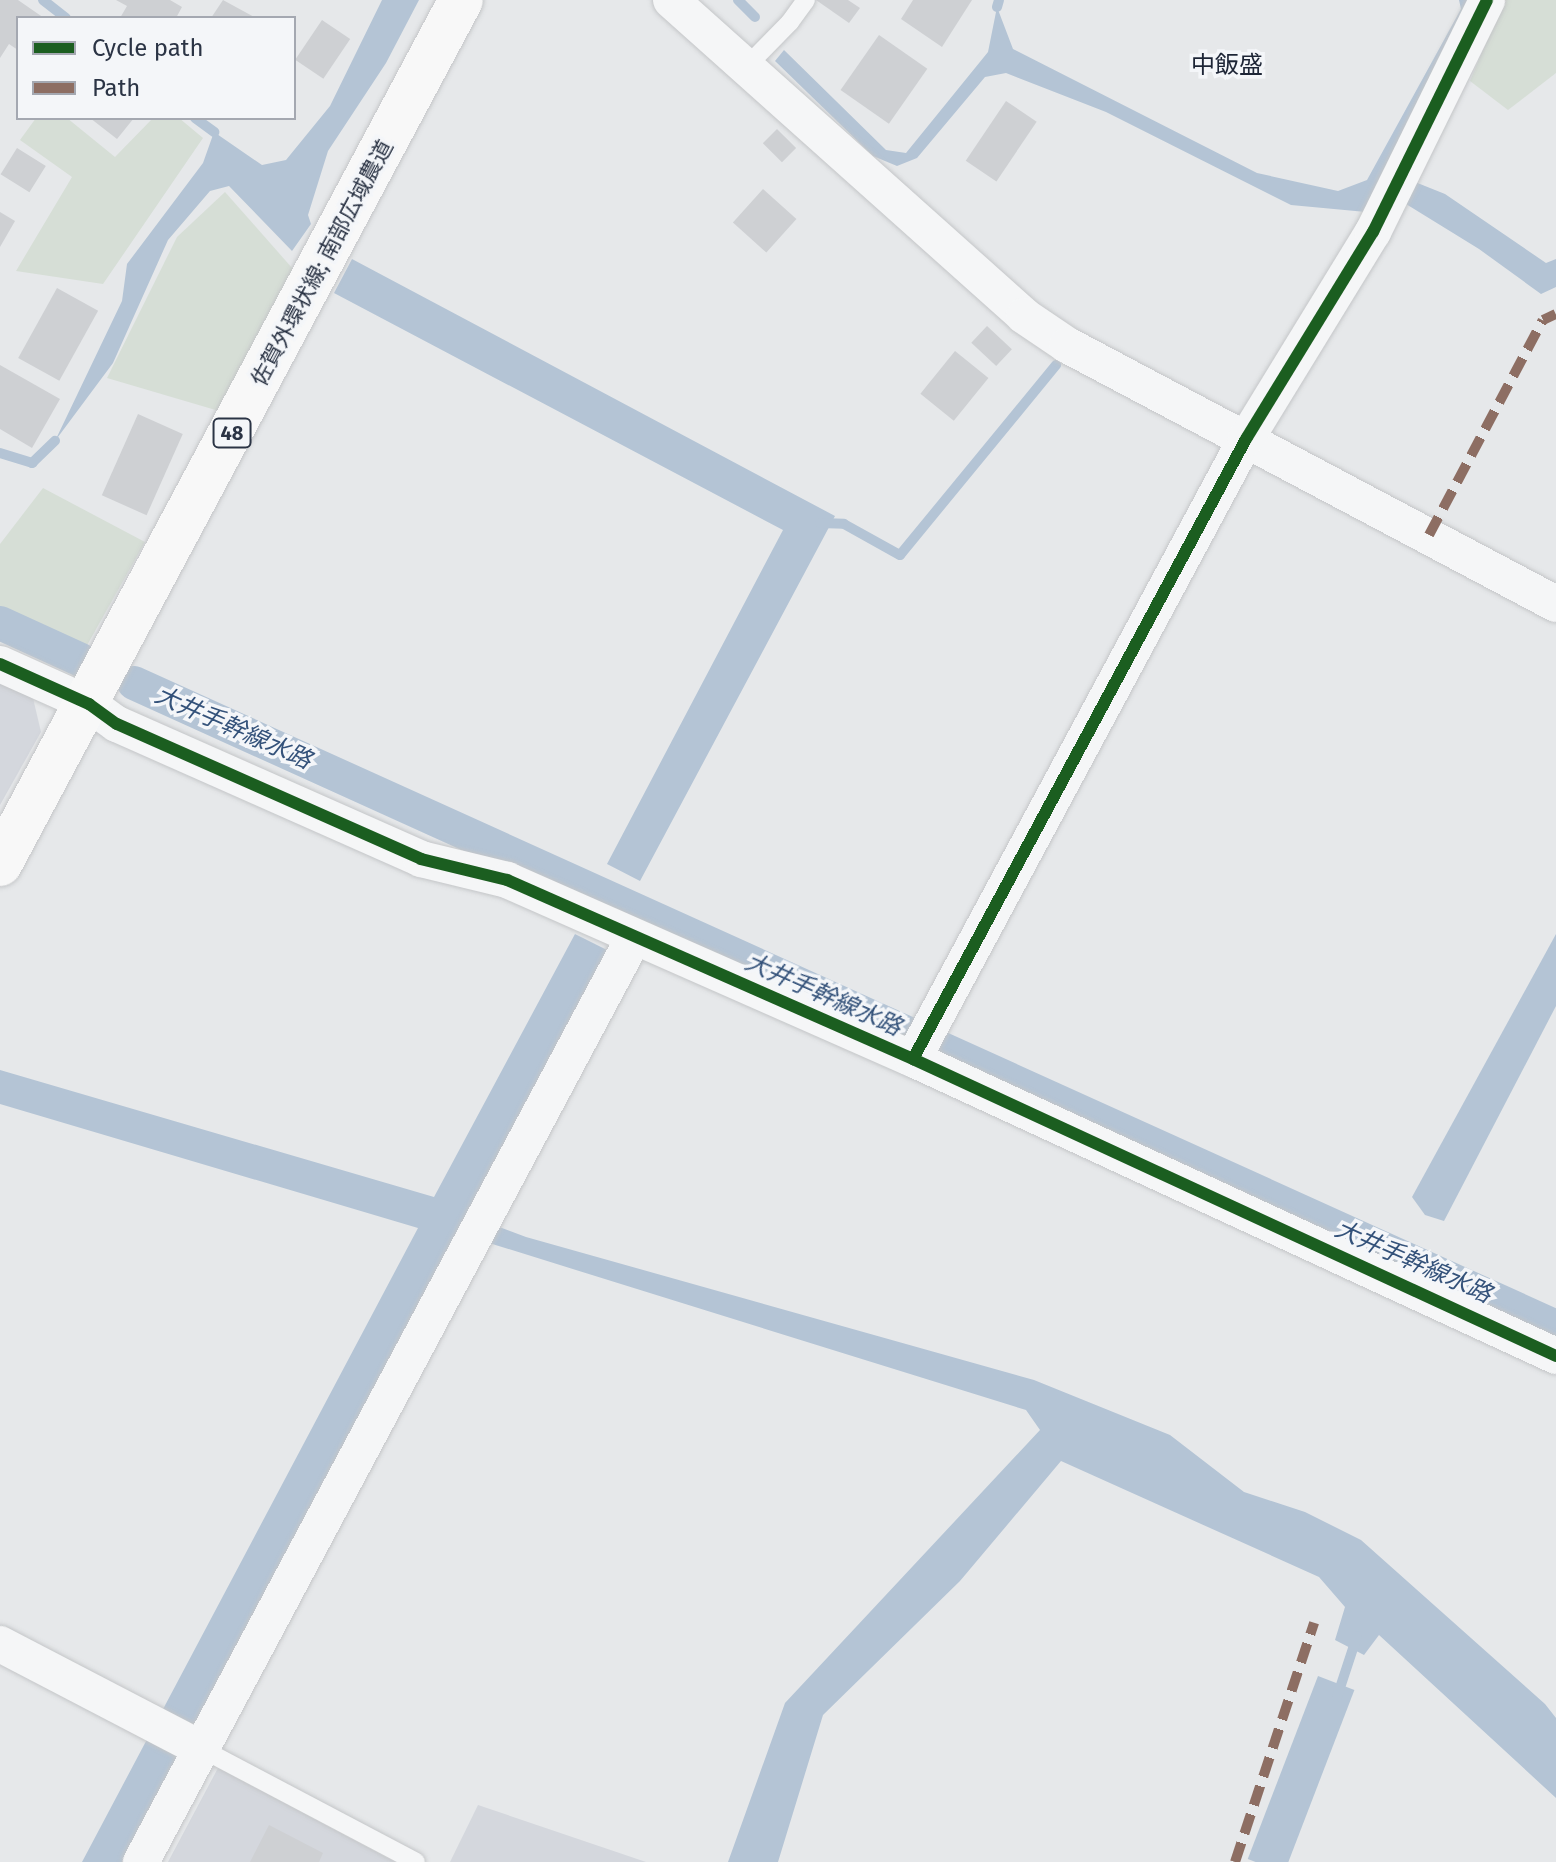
<!DOCTYPE html>
<html>
<head>
<meta charset="utf-8">
<style>
	body { margin:0 }
	#map { position:relative; width:1556px; height:1862px; overflow:hidden; background:#e6e8ea; font-family:"Fira Sans","Noto Sans JP",sans-serif }
	div>[style] { position:absolute }
	.built>* { inset:0; background:#d4d7dd }
	.green>* { inset:0; background:#d6ded6 }
	.water>* { inset:0; background:#b4c4d5; transform-origin:0 0 }
	.stream>* { height:10px; margin:-5px; padding:0 5px; transform-origin:5px; border-radius:5px; background:#b4c4d5 }
	.canal>* { height:34px; margin:-17px; padding:0 17px; transform-origin:17px; border-radius:17px; background:#b4c4d5 }
	.building>* { inset:0; background:#ced0d3; transform-origin:0 0 }
	.roads { filter:drop-shadow(0 0 2px #c4c6c8) drop-shadow(0 0 2px #c4c6c8) }
	.service>* { height:18px; margin:-9px; padding:0 9px; transform-origin:9px; border-radius:9px; background:#f5f6f7 }
	.minor>* { height:36px; margin:-18px; padding:0 18px; transform-origin:18px; border-radius:18px; background:#f5f6f7 }
	.primary>* { height:44px; margin:-22px; padding:0 22px; transform-origin:22px; border-radius:22px; background:#f8f8f8 }
	.quiet>* { height:10px; margin-top:-5px; transform-origin:0; background:repeating-linear-gradient(90deg,#8d6e63 0 20px,transparent 0 30px) }
	.cycleway>* { height:12px; margin:-6px; padding:0 6px; transform-origin:6px; border-radius:6px; background:#1b5e20 }
	span { translate:-50% -50%; white-space:nowrap; text-align:center; line-height:1.15; -webkit-text-stroke:7px #f4f6f9; paint-order:stroke }
	.shield-label span { padding:2px 6px; background:#f4f6f9; border:2px solid; border-radius:6px; -webkit-text-stroke-width:0 }
	.shield-label { font-size:20px; color:#2b3445; font-weight:700 }
	.street-label { font-size:22px; color:#2b3445 }
	.neighbourhood-label { font-size:24px; color:#1d2536 }
	.water-label { font-size:24px; color:#34527a; font-style:italic }
	.legend { position:absolute; left:16px; top:16px; width:280px; height:104px; box-sizing:border-box; background:#f4f6f9; border:2px solid #a4a8b1; margin:0; padding:10px 14px; list-style:none; font-size:24px; color:#2b3445 }
	.legend li { display:flex; align-items:center; gap:16px; height:40px }
	.legend b { width:40px; border:2px solid #a4a8b1 }
</style>
</head>
<body>
<div id="map">
	<div class="built">
		<i style="clip-path:polygon(0 682px,33px 698px,41px 732px,0 805px)"></i>
		<i style="clip-path:polygon(218px 1768px,395px 1862px,168px 1862px)"></i>
		<i style="clip-path:polygon(478px 1805px,646px 1862px,450px 1862px)"></i>
	</div>
	<div class="green">
		<i style="clip-path:polygon(1504px 0,1556px 0,1556px 73px,1508px 110px,1470px 81px)"></i>
		<i style="clip-path:polygon(36px 118px,67px 118px,115px 157px,153px 118px,179px 118px,203px 138px,103px 284px,16px 271px,72px 177px,20px 140px)"></i>
		<i style="clip-path:polygon(225px 192px,293px 269px,219px 411px,107px 378px,177px 237px)"></i>
		<i style="clip-path:polygon(43px 488px,145px 542px,85px 649px,0 611px,0 544px)"></i>
	</div>
	<div class="water">
		<i style="clip-path:polygon(382px 0,419px 0,386px 63px,328px 151px,308px 215px,311px 224px,292px 251px,229px 186px,210px 191px,168px 240px,113px 363px,55px 441px,122px 301px,127px 264px,203px 163px,214px 132px,262px 165px,286px 160px,330px 106px)"></i>
		<i style="clip-path:polygon(1459px 0,1468px 0,1366px 212px,1291px 205px,1106px 112px,1006px 73px,985px 77px,917px 158px,897px 166px,873px 156px,775px 61px,784px 50px,886px 150px,906px 153px,988px 52px,997px 7px,1013px 49px,1257px 173px,1338px 191px,1367px 180px,1461px 9px)"></i>
		<i style="clip-path:polygon(1415px 182px,1445px 194px,1546px 263px,1556px 259px,1556px 287px,1541px 294px,1479px 249px,1406px 204px)"></i>
		<i style="clip-path:polygon(352px 259px,835px 516px,640px 881px,607px 864px,783px 530px,334px 293px)"></i>
		<i style="clip-path:polygon(575px 934px,607px 950px,467px 1215px,526px 1237px,1034px 1380px,1170px 1435px,1244px 1492px,1305px 1512px,1361px 1540px,1545px 1704px,1556px 1718px,1556px 1798px,1379px 1635px,1364px 1655px,1335px 1640px,1345px 1607px,1319px 1577px,1061px 1461px,960px 1581px,823px 1715px,778px 1862px,728px 1862px,785px 1703px,1040px 1430px,1026px 1410px,457px 1233px,122px 1862px,82px 1862px,418px 1228px,0 1104px,0 1070px,434px 1197px)"></i>
		<i style="clip-path:polygon(1556px 934px,1556px 1006px,1444px 1221px,1425px 1215px,1412px 1197px)"></i>
		<i style="left:1318px;top:1676px;width:39px;height:196px;rotate:21deg"></i>
	</div>
	<div class="stream">
		<i style="left:43px;top:0;width:29px;rotate:38deg"></i>
		<i style="left:738px;top:0;width:24px;rotate:45deg"></i>
		<i style="left:997px;top:7px;width:7px;rotate:-74deg"></i>
		<i style="left:195px;top:118px;width:24px;rotate:36deg"></i>
		<i style="left:0;top:453px;width:34px;rotate:17deg"></i>
		<i style="left:32px;top:463px;width:32px;rotate:-44deg"></i>
		<i style="left:820px;top:523px;width:24px;rotate:2deg"></i>
		<i style="left:844px;top:524px;width:64px;rotate:29deg"></i>
		<i style="left:900px;top:555px;width:246px;rotate:-50.6deg"></i>
		<i style="left:1337px;top:1697px;width:64px;rotate:-71.8deg"></i>
	</div>
	<div class="canal">
		<i style="left:0;top:623px;width:89px;rotate:24.6deg"></i>
		<i style="left:134px;top:683px;width:1561px;rotate:24.36deg"></i>
	</div>
	<div class="building">
		<i style="clip-path:polygon(0 0,18px 0,44px 18px,18px 18px,18px 50px,9px 44px,0 58px)"></i>
		<i style="clip-path:polygon(116px 0,170px 0,182px 7px,176px 18px,120px 18px,127px 6px)"></i>
		<i style="clip-path:polygon(223px 0,256px 18px,211px 18px)"></i>
		<i style="clip-path:polygon(816px 0,848px 0,860px 8px,849px 23px)"></i>
		<i style="clip-path:polygon(913px 0,972px 0,942px 47px,901px 19px)"></i>
		<i style="left:322px;top:20px;width:34px;height:48px;rotate:34deg"></i>
		<i style="left:879px;top:35px;width:59px;height:67px;rotate:35deg"></i>
		<i style="left:1006px;top:101px;width:37px;height:72px;rotate:34deg"></i>
		<i style="clip-path:polygon(90px 118px,134px 118px,117px 139px)"></i>
		<i style="left:777px;top:129px;width:27px;height:20px;rotate:45deg"></i>
		<i style="left:17px;top:148px;width:34px;height:31px;rotate:32deg"></i>
		<i style="left:763px;top:189px;width:45px;height:45px;rotate:42deg"></i>
		<i style="clip-path:polygon(0 212px,15px 221px,0 247px)"></i>
		<i style="left:57px;top:288px;width:47px;height:80px;rotate:29deg"></i>
		<i style="left:987px;top:326px;width:34px;height:23px;rotate:43deg"></i>
		<i style="left:955px;top:351px;width:43px;height:55px;rotate:39deg"></i>
		<i style="clip-path:polygon(0 365px,60px 399px,32px 448px,0 429px)"></i>
		<i style="left:138px;top:414px;width:49px;height:89px;rotate:24deg"></i>
		<i style="clip-path:polygon(269px 1825px,323px 1853px,319px 1862px,250px 1862px)"></i>
	</div>
	<div class="roads">
		<div class="service">
			<i style="left:746px;top:67px;width:63px;rotate:-45.6deg"></i>
			<i style="left:790px;top:22px;width:27px;rotate:-54deg"></i>
			<i style="left:200px;top:1748px;width:244px;rotate:27.8deg"></i>
		</div>
		<div class="minor">
			<i style="left:671px;top:0;width:474px;rotate:41.8deg"></i>
			<i style="left:1024px;top:316px;width:52px;rotate:34deg"></i>
			<i style="left:1067px;top:345px;width:553px;rotate:27.91deg"></i>
			<i style="left:0;top:664px;width:98px;rotate:24.2deg"></i>
			<i style="left:89px;top:704px;width:34px;rotate:36deg"></i>
			<i style="left:117px;top:724px;width:333px;rotate:23.9deg"></i>
			<i style="left:421px;top:859px;width:89px;rotate:13.7deg"></i>
			<i style="left:507px;top:880px;width:444px;rotate:23.8deg"></i>
			<i style="left:913px;top:1059px;width:708px;rotate:24.79deg"></i>
			<i style="left:913px;top:1059px;width:704px;rotate:-61.76deg"></i>
			<i style="left:1246px;top:439px;width:243px;rotate:-58.5deg"></i>
			<i style="left:1373px;top:232px;width:258px;rotate:-63.8deg"></i>
			<i style="left:0;top:1644px;width:225px;rotate:27.5deg"></i>
			<i style="left:141px;top:1862px;width:1048px;rotate:-61.94deg"></i>
		</div>
		<div class="primary">
			<i style="left:0;top:864px;width:979px;rotate:-61.92deg"></i>
		</div>
	</div>
	<div class="quiet">
		<i style="left:1429px;top:535px;width:243px;rotate:-62.1deg"></i>
		<i style="left:1543px;top:320px;width:14px;rotate:-25deg"></i>
		<i style="left:1235px;top:1862px;width:252px;rotate:-71.7deg"></i>
	</div>
	<div class="cycleway">
		<i style="left:0;top:664px;width:98px;rotate:24.2deg"></i>
		<i style="left:89px;top:704px;width:34px;rotate:36deg"></i>
		<i style="left:117px;top:724px;width:333px;rotate:23.9deg"></i>
		<i style="left:421px;top:859px;width:89px;rotate:13.7deg"></i>
		<i style="left:507px;top:880px;width:444px;rotate:23.8deg"></i>
		<i style="left:913px;top:1059px;width:708px;rotate:24.79deg"></i>
		<i style="left:913px;top:1059px;width:704px;rotate:-61.76deg"></i>
		<i style="left:1246px;top:439px;width:243px;rotate:-58.5deg"></i>
		<i style="left:1373px;top:232px;width:258px;rotate:-63.8deg"></i>
	</div>
	<div class="shield-label">
		<span style="left:232px;top:433px">48</span>
	</div>
	<div class="street-label">
		<span style="left:322px;top:263px;rotate:-62deg">佐賀外環状線; 南部広域農道</span>
	</div>
	<div class="neighbourhood-label">
		<span style="left:1227px;top:66px">中飯盛</span>
	</div>
	<div class="water-label">
		<span style="left:233px;top:728px;rotate:24deg">大井手幹線水路</span>
		<span style="left:823px;top:995px;rotate:24deg">大井手幹線水路</span>
		<span style="left:1413px;top:1262px;rotate:24deg">大井手幹線水路</span>
	</div>
	<ul class="legend">
	<li><b style="height:10px;background:#1b5e20"></b>Cycle path</li>
	<li><b style="height:10px;background:#8d6e63"></b>Path</li>
	</ul>
</div>
</body>
</html>
